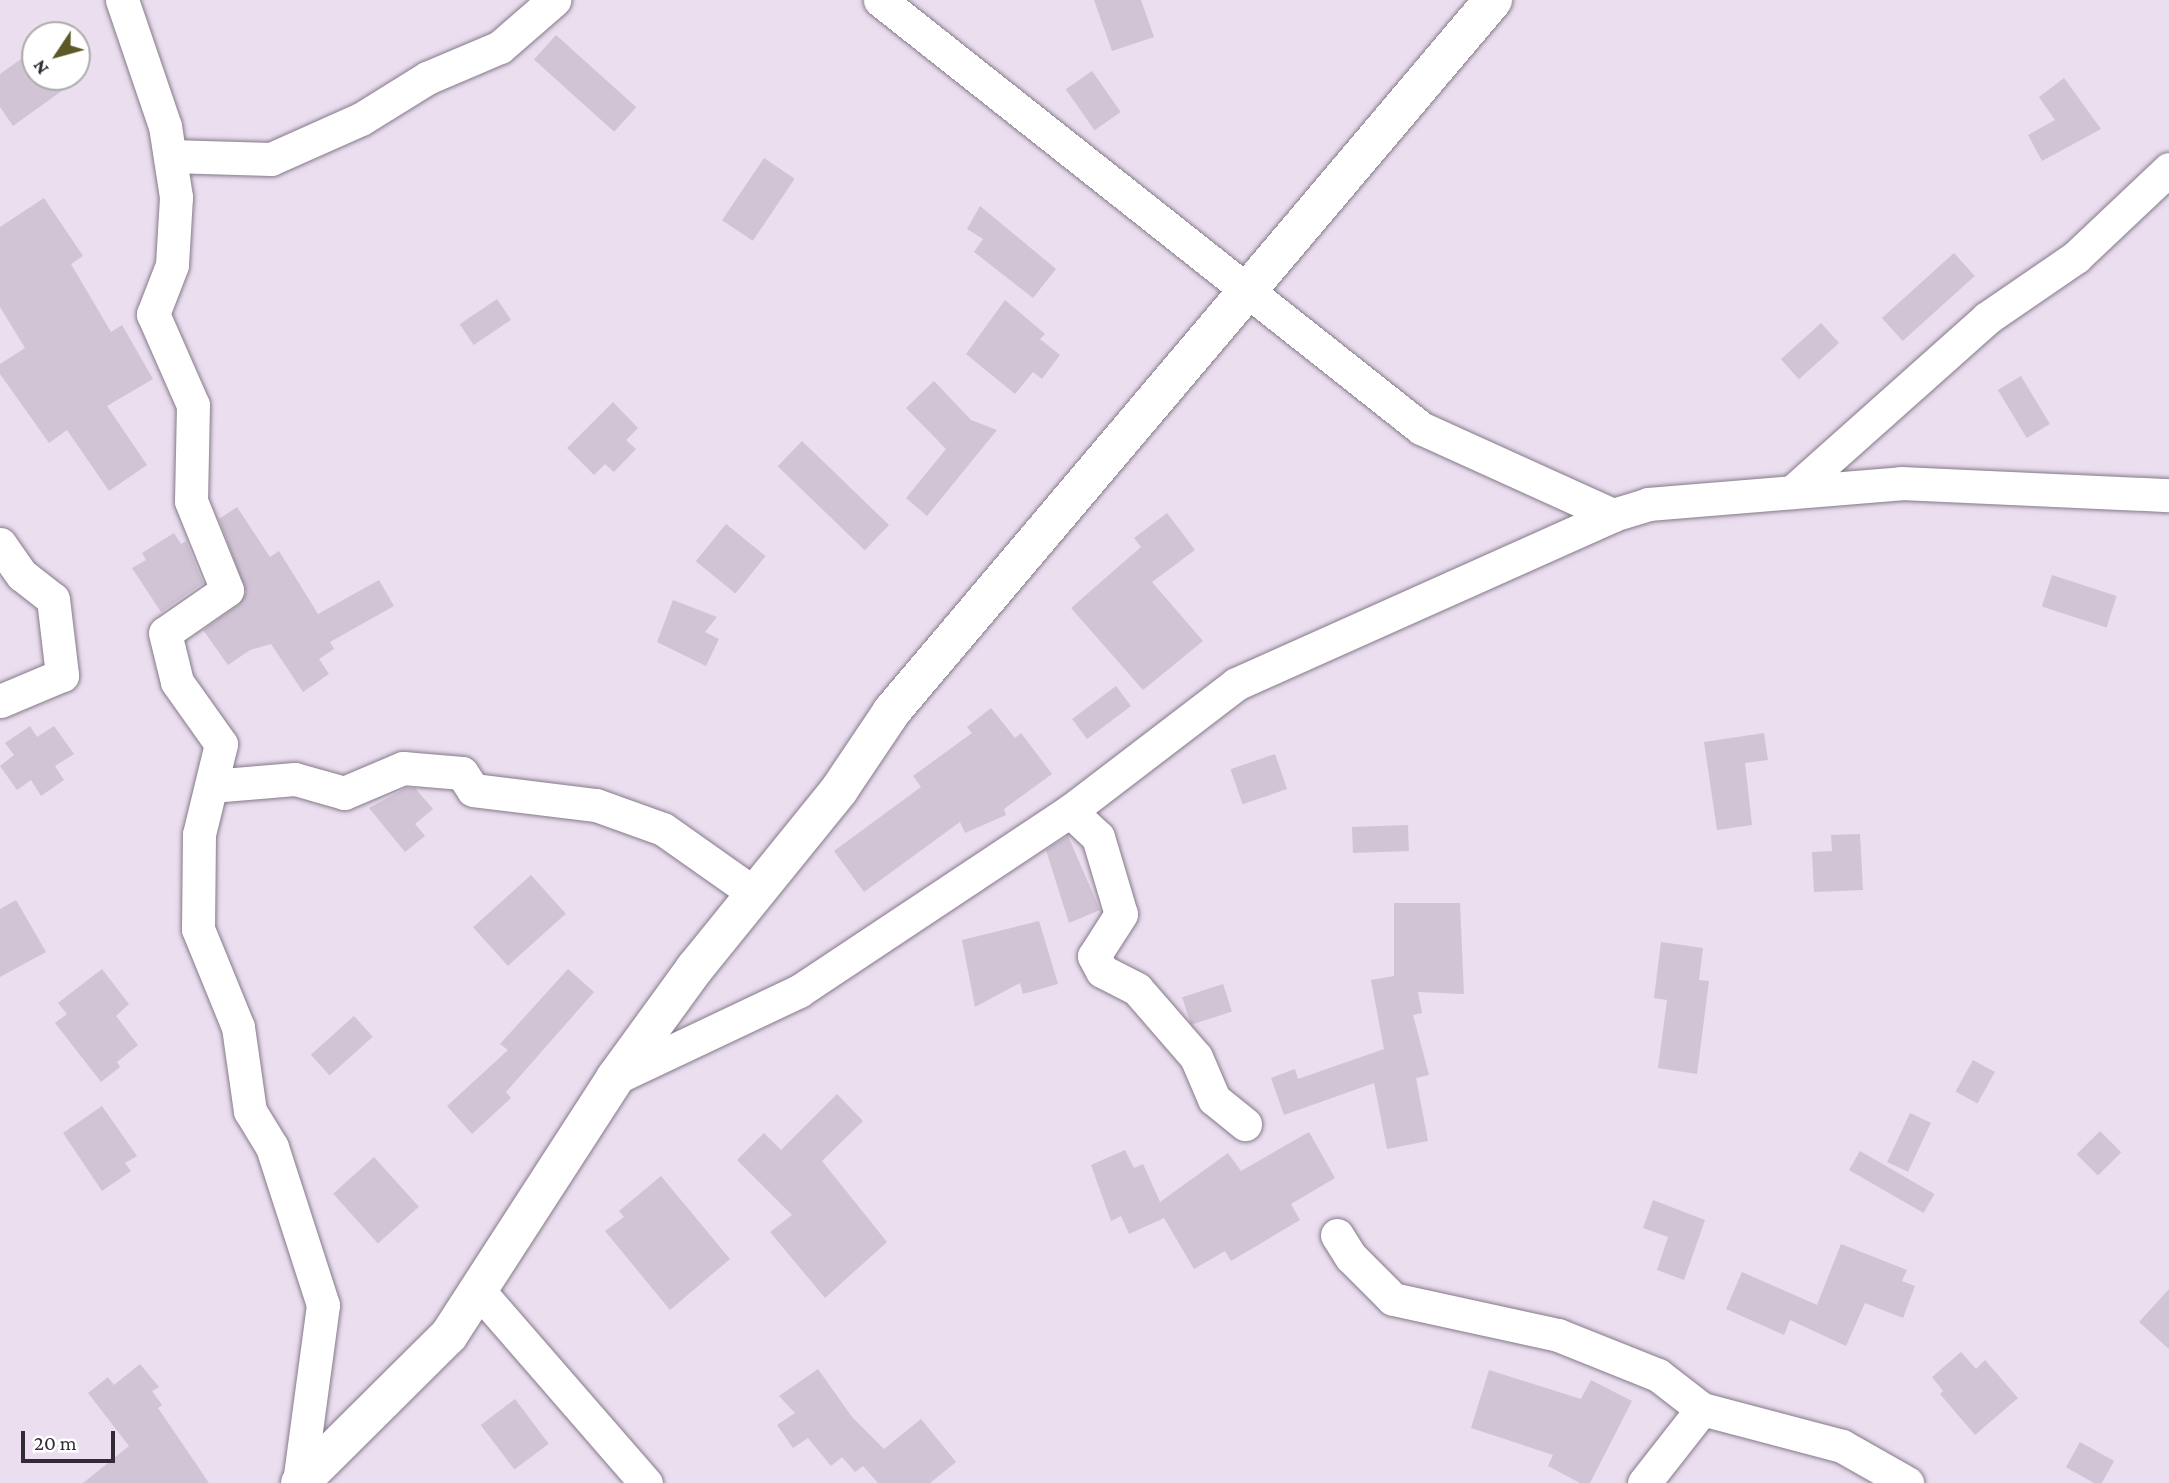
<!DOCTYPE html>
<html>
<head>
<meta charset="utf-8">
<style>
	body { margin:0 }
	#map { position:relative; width:2169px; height:1483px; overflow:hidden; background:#eadeef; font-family:"Crimson Pro",serif }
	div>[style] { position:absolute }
	.building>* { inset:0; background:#d0c4d5; transform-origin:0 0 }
	.roads { filter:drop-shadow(0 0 2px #857a89) drop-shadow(0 0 2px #857a89) }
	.minor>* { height:33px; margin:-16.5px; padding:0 16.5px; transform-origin:16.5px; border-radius:16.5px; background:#fff }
	.tertiary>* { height:38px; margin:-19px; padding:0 19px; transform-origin:19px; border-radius:19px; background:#fff }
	span { translate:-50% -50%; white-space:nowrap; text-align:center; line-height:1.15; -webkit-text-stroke:5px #fff; paint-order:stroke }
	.north { position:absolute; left:21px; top:21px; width:70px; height:70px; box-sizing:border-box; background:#fff; border:2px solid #adabad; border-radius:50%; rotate:234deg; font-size:19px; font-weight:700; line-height:28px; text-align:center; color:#312c33 }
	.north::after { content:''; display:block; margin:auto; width:24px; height:32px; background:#5b5925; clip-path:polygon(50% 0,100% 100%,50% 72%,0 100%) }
	.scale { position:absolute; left:21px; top:1431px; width:94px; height:32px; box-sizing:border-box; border:4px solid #312c33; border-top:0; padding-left:9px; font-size:21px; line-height:24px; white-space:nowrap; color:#312c33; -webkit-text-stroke:5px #fff; paint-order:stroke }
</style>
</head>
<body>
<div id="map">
	<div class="building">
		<i style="clip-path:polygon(1094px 0,1141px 0,1154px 37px,1112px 51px)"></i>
		<i style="left:556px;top:35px;width:108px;height:33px;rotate:42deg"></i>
		<i style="clip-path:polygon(35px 49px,35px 77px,81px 77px,13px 126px,0 107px,0 74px)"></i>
		<i style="left:1092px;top:71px;width:50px;height:32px;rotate:55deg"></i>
		<i style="clip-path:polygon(2064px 78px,2101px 129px,2042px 161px,2028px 135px,2055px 120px,2039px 97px)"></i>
		<i style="left:764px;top:158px;width:37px;height:75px;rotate:34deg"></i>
		<i style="clip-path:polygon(44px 198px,83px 256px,71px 264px,111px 332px,122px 325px,153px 379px,107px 406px,147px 465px,109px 491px,67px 430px,49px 443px,0 374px,0 364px,25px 348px,0 307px,0 227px)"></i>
		<i style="clip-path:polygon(980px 206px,1056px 269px,1033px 298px,974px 252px,983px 239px,967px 229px)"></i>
		<i style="left:1954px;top:253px;width:31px;height:97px;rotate:48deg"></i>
		<i style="left:497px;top:299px;width:25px;height:45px;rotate:56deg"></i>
		<i style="clip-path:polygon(1005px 300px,1045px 334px,1040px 339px,1060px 355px,1042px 379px,1033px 372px,1015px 394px,966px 354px)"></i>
		<i style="left:1821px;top:323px;width:27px;height:54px;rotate:48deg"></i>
		<i style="left:2021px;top:376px;width:56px;height:27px;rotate:59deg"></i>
		<i style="clip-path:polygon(934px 381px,971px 420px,997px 430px,927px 516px,906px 498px,946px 449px,906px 408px)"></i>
		<i style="clip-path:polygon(613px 402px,638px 428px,626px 440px,636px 449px,614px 472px,605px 464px,594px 475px,567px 448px)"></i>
		<i style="left:802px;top:441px;width:121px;height:35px;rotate:44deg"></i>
		<i style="clip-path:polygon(237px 507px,270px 557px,279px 551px,318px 614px,379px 580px,394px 606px,330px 642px,334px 649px,319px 659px,329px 674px,303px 692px,271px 644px,250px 650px,228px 665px,203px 630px,238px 605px,246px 592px,219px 519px)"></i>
		<i style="clip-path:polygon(1167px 513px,1195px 550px,1152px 582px,1203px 641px,1143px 690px,1071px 608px,1141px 547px,1134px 538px)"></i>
		<i style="left:726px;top:524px;width:51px;height:48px;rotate:39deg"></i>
		<i style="clip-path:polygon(174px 533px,181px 544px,186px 541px,203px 583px,161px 612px,132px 568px,146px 560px,142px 553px)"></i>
		<i style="left:2052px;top:575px;width:68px;height:33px;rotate:18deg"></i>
		<i style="clip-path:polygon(673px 600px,717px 617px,705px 632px,719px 639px,706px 666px,657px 642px)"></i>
		<i style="left:1116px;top:686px;width:25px;height:55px;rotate:53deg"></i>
		<i style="clip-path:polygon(991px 708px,1015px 738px,1021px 733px,1052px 774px,1004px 809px,1006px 815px,965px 833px,960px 822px,864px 892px,834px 851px,921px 787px,913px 776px,972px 733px,967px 727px)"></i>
		<i style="clip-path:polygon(30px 726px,37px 737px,54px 726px,74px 754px,55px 766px,64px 780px,41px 796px,31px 780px,17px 790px,0 766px,14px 755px,5px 743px)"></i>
		<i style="clip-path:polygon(1764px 733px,1768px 760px,1745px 763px,1752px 825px,1717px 830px,1704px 742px)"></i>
		<i style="left:1275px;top:754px;width:37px;height:47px;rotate:71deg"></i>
		<i style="clip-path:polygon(406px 788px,415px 788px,433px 809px,415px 824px,425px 836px,405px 852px,369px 808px)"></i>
		<i style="left:1408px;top:825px;width:26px;height:56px;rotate:88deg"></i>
		<i style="clip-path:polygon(1860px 834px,1863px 890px,1814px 892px,1812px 852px,1832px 851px,1831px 835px)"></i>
		<i style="clip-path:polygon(1068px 836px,1100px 910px,1069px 923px,1046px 850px)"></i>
		<i style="left:531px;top:875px;width:52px;height:78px;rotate:48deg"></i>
		<i style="clip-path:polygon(16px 900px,46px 952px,0 977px,0 909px)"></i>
		<i style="clip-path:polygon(1394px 903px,1460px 903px,1464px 994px,1418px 992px,1422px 1013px,1413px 1015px,1429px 1075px,1416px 1078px,1428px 1141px,1387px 1149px,1374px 1083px,1284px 1115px,1271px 1078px,1295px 1069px,1298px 1079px,1384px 1049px,1371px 980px,1394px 976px)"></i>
		<i style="clip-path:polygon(1039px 921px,1058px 984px,1023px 994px,1020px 983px,975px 1007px,962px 940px)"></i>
		<i style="clip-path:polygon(1661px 942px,1703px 948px,1699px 980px,1709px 981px,1697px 1074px,1658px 1068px,1667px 1000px,1654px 998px)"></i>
		<i style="clip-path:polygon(102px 969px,129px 1004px,116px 1016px,138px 1045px,117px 1062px,120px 1067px,101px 1082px,55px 1023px,67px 1014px,58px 1003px)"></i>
		<i style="clip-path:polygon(568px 969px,594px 992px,506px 1092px,511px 1098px,472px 1134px,447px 1106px,508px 1050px,500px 1044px)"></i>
		<i style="left:1223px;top:984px;width:29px;height:43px;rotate:72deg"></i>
		<i style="left:354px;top:1016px;width:28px;height:58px;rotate:48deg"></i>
		<i style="left:1973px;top:1060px;width:25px;height:36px;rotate:29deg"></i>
		<i style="clip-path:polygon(837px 1094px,863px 1121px,822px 1161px,887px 1242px,825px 1298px,770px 1232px,792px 1215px,737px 1160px,764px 1133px,781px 1150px)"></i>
		<i style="clip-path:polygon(102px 1106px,137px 1156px,125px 1163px,131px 1171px,102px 1191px,63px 1133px)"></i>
		<i style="left:1910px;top:1113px;width:23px;height:54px;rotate:25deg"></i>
		<i style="left:2100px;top:1131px;width:30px;height:33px;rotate:45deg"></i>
		<i style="clip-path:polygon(1309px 1132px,1335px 1178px,1291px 1204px,1300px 1220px,1231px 1261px,1225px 1251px,1194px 1269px,1164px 1218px,1129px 1234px,1121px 1216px,1111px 1221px,1091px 1165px,1125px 1150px,1134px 1168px,1143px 1164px,1160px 1202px,1228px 1153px,1241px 1171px)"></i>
		<i style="left:1860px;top:1151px;width:86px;height:22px;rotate:30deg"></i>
		<i style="left:374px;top:1157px;width:67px;height:55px;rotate:48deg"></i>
		<i style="clip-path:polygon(661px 1176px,730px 1259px,670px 1310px,605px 1231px,624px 1217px,619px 1211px)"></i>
		<i style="clip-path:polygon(1653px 1200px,1705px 1220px,1684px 1280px,1657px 1270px,1668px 1237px,1643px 1228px)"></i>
		<i style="clip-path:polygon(1841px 1244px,1907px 1270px,1902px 1281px,1915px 1286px,1903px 1318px,1865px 1303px,1846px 1346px,1790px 1320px,1784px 1335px,1726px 1309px,1742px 1272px,1817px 1305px)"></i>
		<i style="clip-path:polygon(2169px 1289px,2169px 1349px,2139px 1322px)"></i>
		<i style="clip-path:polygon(1961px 1352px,1976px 1369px,1985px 1360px,2018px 1398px,1975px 1435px,1940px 1394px,1943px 1391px,1932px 1377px)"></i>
		<i style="clip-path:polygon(140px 1364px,159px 1387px,152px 1391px,162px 1405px,158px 1408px,209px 1483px,83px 1483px,129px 1446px,88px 1393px,108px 1377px,114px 1385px)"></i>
		<i style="clip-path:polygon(818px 1369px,852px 1417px,884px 1449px,921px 1419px,956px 1462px,930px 1483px,878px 1483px,863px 1466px,855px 1472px,842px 1457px,831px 1466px,808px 1438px,793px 1448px,777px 1425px,795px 1413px,779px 1396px)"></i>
		<i style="clip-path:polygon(1489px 1370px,1581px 1399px,1591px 1380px,1632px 1401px,1590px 1483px,1580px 1483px,1548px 1466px,1553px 1455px,1471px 1428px)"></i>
		<i style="left:515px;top:1399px;width:56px;height:43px;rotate:53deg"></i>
		<i style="left:2080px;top:1442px;width:39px;height:29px;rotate:29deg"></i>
	</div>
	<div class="roads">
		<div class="minor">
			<i style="left:122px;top:0;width:133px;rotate:71.2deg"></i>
			<i style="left:165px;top:126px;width:72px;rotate:81.2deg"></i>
			<i style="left:176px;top:197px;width:68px;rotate:93.4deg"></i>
			<i style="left:172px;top:265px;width:53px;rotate:111.2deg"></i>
			<i style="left:153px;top:314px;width:99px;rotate:66.3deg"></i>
			<i style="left:193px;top:405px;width:96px;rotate:91.2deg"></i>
			<i style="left:191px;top:501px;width:96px;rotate:68deg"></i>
			<i style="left:227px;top:590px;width:75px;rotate:145.3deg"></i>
			<i style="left:165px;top:633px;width:50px;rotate:76.2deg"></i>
			<i style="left:177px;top:682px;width:76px;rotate:54.6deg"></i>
			<i style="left:221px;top:744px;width:93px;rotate:103.7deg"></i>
			<i style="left:199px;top:834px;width:95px;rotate:90.6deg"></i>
			<i style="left:198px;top:929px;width:106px;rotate:67.8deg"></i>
			<i style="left:238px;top:1027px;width:85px;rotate:81.9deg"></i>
			<i style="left:250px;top:1111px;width:42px;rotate:58.6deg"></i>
			<i style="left:272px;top:1147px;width:166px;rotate:72.1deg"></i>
			<i style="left:323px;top:1305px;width:180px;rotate:97.7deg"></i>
			<i style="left:880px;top:0;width:690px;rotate:38.35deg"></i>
			<i style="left:1421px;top:428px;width:211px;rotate:24.4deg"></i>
			<i style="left:170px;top:156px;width:101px;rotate:1.7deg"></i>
			<i style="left:271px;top:159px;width:98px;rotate:-24deg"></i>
			<i style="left:361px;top:119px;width:78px;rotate:-31.8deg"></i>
			<i style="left:427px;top:78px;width:79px;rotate:-23deg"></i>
			<i style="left:500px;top:47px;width:72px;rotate:-41deg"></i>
			<i style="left:1792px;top:492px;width:261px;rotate:-41.7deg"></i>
			<i style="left:1987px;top:318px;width:108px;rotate:-34.4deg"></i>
			<i style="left:2076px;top:257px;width:128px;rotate:-43.4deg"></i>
			<i style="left:0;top:544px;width:38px;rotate:55deg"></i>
			<i style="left:22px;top:575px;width:39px;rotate:38deg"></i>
			<i style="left:53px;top:599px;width:77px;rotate:83.2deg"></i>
			<i style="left:62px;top:675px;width:67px;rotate:157.2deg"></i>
			<i style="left:211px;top:786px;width:84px;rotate:-4.8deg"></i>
			<i style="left:295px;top:779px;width:51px;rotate:15.9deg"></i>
			<i style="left:344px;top:793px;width:64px;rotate:-23deg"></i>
			<i style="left:403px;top:768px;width:59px;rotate:4.8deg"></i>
			<i style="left:462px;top:773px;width:20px;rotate:57deg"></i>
			<i style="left:473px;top:790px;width:124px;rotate:7deg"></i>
			<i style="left:596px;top:805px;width:71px;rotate:19.7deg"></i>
			<i style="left:663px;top:829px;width:113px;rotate:35.2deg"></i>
			<i style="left:1070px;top:811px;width:38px;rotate:43deg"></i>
			<i style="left:1098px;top:837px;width:80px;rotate:73.4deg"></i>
			<i style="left:1121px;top:914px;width:50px;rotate:122.7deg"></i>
			<i style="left:1094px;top:956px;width:17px;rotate:62deg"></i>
			<i style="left:1102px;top:971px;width:39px;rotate:27deg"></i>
			<i style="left:1137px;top:989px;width:90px;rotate:49.1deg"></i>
			<i style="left:1196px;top:1057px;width:46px;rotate:66.8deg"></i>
			<i style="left:1214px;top:1099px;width:40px;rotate:39deg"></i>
			<i style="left:615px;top:1078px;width:204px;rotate:-25.3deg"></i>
			<i style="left:799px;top:991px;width:325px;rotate:-33.6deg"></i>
			<i style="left:1070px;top:811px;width:209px;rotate:-37.4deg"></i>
			<i style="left:1236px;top:684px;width:413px;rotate:-24.1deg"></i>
			<i style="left:1613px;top:515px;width:37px;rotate:-17deg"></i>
			<i style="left:1648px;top:504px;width:254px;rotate:-4.7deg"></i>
			<i style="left:1901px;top:483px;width:268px;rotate:2.6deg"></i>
			<i style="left:1337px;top:1235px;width:26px;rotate:58deg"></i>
			<i style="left:1351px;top:1257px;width:59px;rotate:45deg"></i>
			<i style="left:1393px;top:1299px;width:169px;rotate:12.3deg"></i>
			<i style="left:1558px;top:1335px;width:108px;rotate:21.8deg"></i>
			<i style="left:1658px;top:1375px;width:56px;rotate:37.7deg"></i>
			<i style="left:1702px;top:1409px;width:145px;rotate:14.8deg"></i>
			<i style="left:1842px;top:1446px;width:75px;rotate:29.6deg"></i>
			<i style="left:478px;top:1290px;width:256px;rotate:49deg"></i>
			<i style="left:1644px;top:1483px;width:94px;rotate:-51.9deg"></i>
		</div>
		<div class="tertiary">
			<i style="left:300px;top:1483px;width:210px;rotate:-44.8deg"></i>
			<i style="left:449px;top:1335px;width:306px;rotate:-57.1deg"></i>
			<i style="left:615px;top:1078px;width:136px;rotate:-54deg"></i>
			<i style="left:695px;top:968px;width:229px;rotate:-51deg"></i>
			<i style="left:839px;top:790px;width:95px;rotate:-56.1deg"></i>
			<i style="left:892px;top:711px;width:931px;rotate:-49.79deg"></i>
		</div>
	</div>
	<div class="north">N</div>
	<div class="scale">20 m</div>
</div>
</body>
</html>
